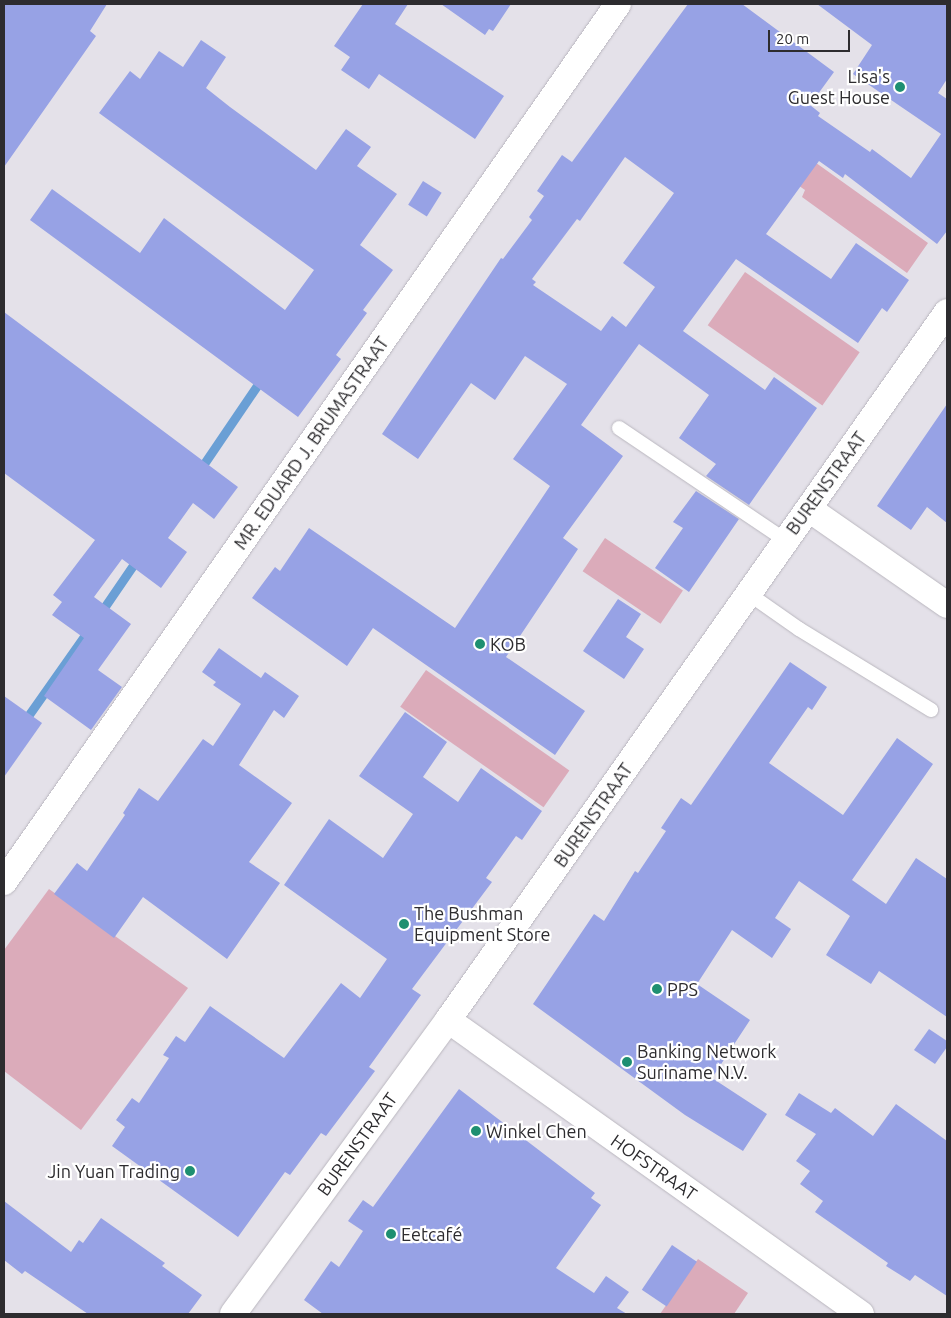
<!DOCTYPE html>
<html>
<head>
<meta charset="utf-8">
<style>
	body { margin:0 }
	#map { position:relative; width:951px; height:1318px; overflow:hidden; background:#e4e1e9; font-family:Ubuntu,sans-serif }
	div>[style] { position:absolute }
	.green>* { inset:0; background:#dbabba; transform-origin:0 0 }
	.stream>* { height:9px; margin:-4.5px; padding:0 4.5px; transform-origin:4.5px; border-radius:4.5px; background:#6a9fd5 }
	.building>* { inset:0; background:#97a2e5; transform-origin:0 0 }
	.roads { filter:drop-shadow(0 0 1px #bab7bf) drop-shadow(0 0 1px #bab7bf) }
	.service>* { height:14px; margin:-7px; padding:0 7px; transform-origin:7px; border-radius:7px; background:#fff }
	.minor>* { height:26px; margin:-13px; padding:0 13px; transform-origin:13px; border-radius:13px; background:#fff }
	.dots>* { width:14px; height:14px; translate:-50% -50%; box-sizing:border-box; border:2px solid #fff; border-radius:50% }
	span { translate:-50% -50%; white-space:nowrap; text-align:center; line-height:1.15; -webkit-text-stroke:4.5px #fff; paint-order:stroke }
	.poi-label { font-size:18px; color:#2d2c2f }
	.right { translate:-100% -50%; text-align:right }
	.left { translate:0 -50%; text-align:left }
	.street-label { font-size:18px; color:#2d2c2f }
	.frame { position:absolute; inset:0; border:5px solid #2d2c2f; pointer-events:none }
	.scale { position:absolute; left:768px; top:30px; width:82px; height:22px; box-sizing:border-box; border:2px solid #2d2c2f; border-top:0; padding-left:6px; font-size:15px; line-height:18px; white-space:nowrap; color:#2d2c2f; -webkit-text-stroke:4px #fff; paint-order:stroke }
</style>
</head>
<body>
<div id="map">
	<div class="green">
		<i style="clip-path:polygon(798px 150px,928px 243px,907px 273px,802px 197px,805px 190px,782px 174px)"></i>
		<i style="left:745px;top:272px;width:140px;height:65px;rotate:35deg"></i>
		<i style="left:605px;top:538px;width:94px;height:40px;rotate:34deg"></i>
		<i style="left:426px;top:670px;width:175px;height:45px;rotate:35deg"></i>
		<i style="clip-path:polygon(49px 889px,188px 988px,81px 1130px,4px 1071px,4px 950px)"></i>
		<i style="clip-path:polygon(698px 1259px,748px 1293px,734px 1314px,660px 1314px)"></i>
	</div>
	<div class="stream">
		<i style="left:199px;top:471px;width:114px;rotate:-55.8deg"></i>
		<i style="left:99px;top:615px;width:69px;rotate:-55.6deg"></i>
		<i style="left:23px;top:723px;width:116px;rotate:-54.8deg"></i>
	</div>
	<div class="building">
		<i style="clip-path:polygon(4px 4px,107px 4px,90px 31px,96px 36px,4px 167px)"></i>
		<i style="clip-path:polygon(363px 4px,408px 4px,395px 24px,504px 96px,475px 139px,379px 74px,369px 89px,341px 70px,350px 57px,334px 46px)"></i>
		<i style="clip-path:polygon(441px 4px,511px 4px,493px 31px,489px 29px,485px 35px)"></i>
		<i style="clip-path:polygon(evenodd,688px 4px,742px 4px,834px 72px,810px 105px,820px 113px,818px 116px,870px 152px,872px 149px,911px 178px,941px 134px,853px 74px,872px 45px,817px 4px,947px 4px,947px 79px,938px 93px,947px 99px,947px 231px,937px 244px,845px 174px,843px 178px,819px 161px,766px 234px,831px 279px,856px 243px,909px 280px,887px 312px,882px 308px,858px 343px,736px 259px,683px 331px,765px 390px,774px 377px,817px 408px,749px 505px,706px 476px,716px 464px,679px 438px,709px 395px,639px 344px,581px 425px,623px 456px,563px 538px,578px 549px,506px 657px,585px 711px,555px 755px,373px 628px,347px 666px,252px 598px,275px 567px,280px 571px,309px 528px,455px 628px,550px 486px,513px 459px,567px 384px,525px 356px,495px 400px,471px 383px,418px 459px,382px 434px,501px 258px,503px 259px,532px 220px,529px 217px,544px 196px,537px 191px,562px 155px,572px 162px,688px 4px,625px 157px,674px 193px,623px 263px,655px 287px,626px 327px,612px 316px,601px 331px,533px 285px,536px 282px,532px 279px,577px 219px,580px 221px,625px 157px)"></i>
		<i style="clip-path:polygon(201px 40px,226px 57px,206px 88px,230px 107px,316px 170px,346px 129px,371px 147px,357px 166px,397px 194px,360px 245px,393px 270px,363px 310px,367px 313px,336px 355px,341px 359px,298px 417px,30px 220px,52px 189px,140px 253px,164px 218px,285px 310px,314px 270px,99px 113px,130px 71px,140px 79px,159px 51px,183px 67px)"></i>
		<i style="left:423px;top:181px;width:22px;height:28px;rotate:32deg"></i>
		<i style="clip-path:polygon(4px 312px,238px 487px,214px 519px,193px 503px,168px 538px,187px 552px,161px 588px,122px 559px,94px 597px,131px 624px,98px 670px,122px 687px,91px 730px,44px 696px,84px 638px,52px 615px,62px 602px,53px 595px,95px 540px,4px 473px)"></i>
		<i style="clip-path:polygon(947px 404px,947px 523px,927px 507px,911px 530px,877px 506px)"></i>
		<i style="clip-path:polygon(696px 491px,739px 519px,689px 592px,655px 568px,683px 528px,673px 522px)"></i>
		<i style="clip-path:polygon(618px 599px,641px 614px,626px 637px,644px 649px,624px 679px,583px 651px)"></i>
		<i style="clip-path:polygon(219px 648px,261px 678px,265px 672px,299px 696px,284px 718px,274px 710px,239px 765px,292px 803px,249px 862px,280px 883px,227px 959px,143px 897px,114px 938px,54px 894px,77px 863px,87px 871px,125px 815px,123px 813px,139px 788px,158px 801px,203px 739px,213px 746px,241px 704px,213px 685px,216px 682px,202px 672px)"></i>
		<i style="clip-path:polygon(790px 662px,827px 687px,812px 710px,808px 707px,769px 763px,843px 815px,897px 738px,933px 764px,852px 880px,886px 904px,916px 858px,947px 879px,947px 1017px,879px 971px,871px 984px,826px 955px,850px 916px,799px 881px,775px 918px,791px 929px,772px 958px,732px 930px,697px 984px,750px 1020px,712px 1078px,767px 1114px,743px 1151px,685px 1115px,533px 1004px,594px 914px,604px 921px,635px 871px,638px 873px,666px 831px,661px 828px,681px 798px,691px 805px)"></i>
		<i style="clip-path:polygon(4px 696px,42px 723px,4px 777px)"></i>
		<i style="clip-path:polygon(405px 712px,447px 742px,423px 777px,458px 802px,481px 768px,542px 811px,522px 840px,516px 836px,486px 878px,492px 882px,412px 989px,421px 995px,369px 1067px,375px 1071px,326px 1136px,321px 1133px,290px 1175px,285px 1172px,238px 1237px,112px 1146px,125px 1127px,116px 1120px,132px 1098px,139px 1103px,169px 1058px,163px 1055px,176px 1036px,185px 1042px,210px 1006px,284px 1058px,341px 983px,360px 998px,387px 959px,284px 885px,329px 819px,383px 858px,413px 814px,359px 776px)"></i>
		<i style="clip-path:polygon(929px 1029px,947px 1041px,947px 1047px,935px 1064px,914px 1050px)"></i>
		<i style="clip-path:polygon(459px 1089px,595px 1193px,591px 1198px,601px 1205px,556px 1268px,594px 1293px,606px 1276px,629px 1292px,617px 1308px,627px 1314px,323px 1314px,304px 1300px,331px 1261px,339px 1267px,363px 1231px,348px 1221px,363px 1200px,373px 1207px)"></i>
		<i style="clip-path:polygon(799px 1093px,831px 1113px,835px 1108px,873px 1136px,896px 1104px,947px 1141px,947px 1296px,915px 1275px,910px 1281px,886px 1266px,888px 1263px,815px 1212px,823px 1201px,800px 1184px,810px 1171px,796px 1161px,816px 1134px,785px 1115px)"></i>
		<i style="clip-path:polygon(4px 1201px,71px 1252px,79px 1240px,83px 1243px,101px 1218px,165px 1263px,162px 1266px,202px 1295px,188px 1314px,88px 1314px,25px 1271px,22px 1274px,4px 1260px)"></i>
		<i style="left:672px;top:1245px;width:30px;height:54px;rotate:34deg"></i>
	</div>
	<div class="roads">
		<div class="service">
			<i style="left:619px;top:428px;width:200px;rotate:34deg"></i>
			<i style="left:749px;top:594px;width:61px;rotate:35deg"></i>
			<i style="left:799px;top:629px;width:155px;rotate:31.5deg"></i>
		</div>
		<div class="minor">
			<i style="left:809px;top:509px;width:168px;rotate:34.8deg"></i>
			<i style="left:4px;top:882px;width:1071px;rotate:-55.03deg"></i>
			<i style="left:448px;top:1020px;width:507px;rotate:35.45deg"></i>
			<i style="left:233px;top:1314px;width:364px;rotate:-53.8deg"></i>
			<i style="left:448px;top:1020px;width:866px;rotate:-54.82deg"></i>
		</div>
	</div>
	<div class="dots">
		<i style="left:900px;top:87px;background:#1e8f71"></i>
		<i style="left:480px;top:644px;background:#1e8f71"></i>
		<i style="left:404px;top:924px;background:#1e8f71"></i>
		<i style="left:657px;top:989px;background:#1e8f71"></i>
		<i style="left:627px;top:1062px;background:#1e8f71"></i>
		<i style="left:476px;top:1131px;background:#1e8f71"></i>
		<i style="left:190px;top:1171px;background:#1e8f71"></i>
		<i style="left:391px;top:1234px;background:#1e8f71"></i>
	</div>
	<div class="poi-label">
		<span class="right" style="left:890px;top:87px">Lisa's<br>Guest House</span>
		<span class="left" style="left:490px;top:644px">KOB</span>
		<span class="left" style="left:414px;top:924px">The Bushman<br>Equipment Store</span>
		<span class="left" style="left:667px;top:989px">PPS</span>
		<span class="left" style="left:637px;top:1062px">Banking Network<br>Suriname N.V.</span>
		<span class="left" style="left:486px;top:1131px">Winkel Chen</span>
		<span class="right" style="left:180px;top:1171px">Jin Yuan Trading</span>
		<span class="left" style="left:401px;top:1234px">Eetcafé</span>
	</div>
	<div class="street-label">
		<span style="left:311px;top:443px;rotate:-55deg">MR. EDUARD J. BRUMASTRAAT</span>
		<span style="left:826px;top:483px;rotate:-54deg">BURENSTRAAT</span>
		<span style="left:593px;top:815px;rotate:-55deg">BURENSTRAAT</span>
		<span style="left:357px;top:1144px;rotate:-54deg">BURENSTRAAT</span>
		<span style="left:654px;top:1167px;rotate:35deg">HOFSTRAAT</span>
	</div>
	<div class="frame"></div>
	<div class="scale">20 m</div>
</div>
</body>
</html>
